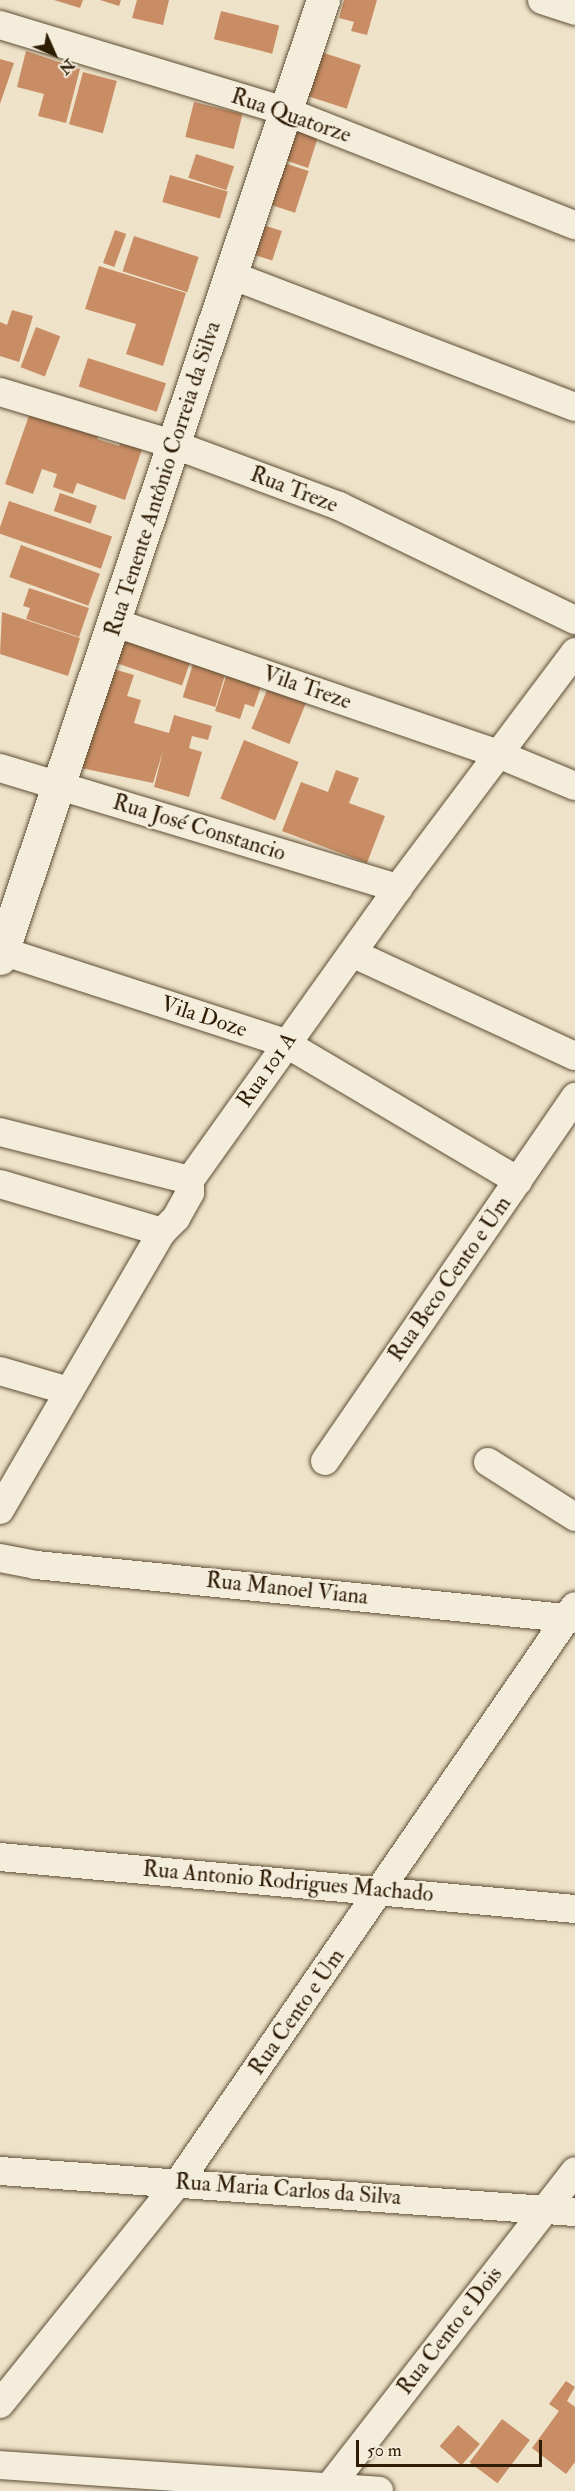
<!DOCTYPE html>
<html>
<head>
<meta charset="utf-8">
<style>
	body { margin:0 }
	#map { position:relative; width:575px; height:2491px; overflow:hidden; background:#eee3c9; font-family:"IM FELL Double Pica",serif }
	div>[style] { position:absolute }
	.building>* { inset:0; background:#c98d65; transform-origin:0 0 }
	.roads { filter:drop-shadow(0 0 2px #5e4e35) drop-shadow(0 0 2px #5e4e35) }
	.minor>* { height:28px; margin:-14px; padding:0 14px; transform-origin:14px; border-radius:14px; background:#f4eddc }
	.secondary>* { height:33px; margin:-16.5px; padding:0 16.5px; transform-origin:16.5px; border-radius:16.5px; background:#f4eddc }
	span { translate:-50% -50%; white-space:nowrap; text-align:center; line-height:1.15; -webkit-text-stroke:4.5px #f4eddc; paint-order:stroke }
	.street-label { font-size:22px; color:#2e1c04 }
	.north { position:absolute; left:24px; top:24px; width:60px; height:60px; -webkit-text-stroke:4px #f4eddc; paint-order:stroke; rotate:135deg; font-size:16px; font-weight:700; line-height:24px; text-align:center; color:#2e1c04 }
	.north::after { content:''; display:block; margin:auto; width:21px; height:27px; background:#2e1c04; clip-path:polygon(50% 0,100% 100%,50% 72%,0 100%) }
	.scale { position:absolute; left:356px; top:2440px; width:186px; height:27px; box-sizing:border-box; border:3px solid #2e1c04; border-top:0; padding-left:8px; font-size:18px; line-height:21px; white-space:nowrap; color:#2e1c04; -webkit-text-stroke:4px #f4eddc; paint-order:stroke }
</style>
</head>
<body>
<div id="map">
	<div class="building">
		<i style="clip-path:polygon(54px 0,83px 0,80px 8px)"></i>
		<i style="clip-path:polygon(100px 0,121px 0,119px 6px)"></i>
		<i style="clip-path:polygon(137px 0,169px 0,163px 25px,132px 18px)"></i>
		<i style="clip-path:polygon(344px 0,377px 0,367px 35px,351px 31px,354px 22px,339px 18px)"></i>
		<i style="left:221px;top:11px;width:60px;height:29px;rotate:14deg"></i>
		<i style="clip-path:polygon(26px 51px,80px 69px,66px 123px,38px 116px,44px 94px,17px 87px)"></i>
		<i style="left:321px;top:52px;width:42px;height:46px;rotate:18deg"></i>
		<i style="clip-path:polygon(0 59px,14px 63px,0 104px)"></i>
		<i style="left:83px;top:72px;width:35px;height:54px;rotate:15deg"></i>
		<i style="left:194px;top:102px;width:50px;height:36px;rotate:14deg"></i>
		<i style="clip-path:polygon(286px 123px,319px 134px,308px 168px,282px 159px)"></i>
		<i style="left:196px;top:154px;width:40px;height:25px;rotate:18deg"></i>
		<i style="left:281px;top:162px;width:29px;height:44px;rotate:18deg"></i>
		<i style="left:170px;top:175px;width:60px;height:28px;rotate:16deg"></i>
		<i style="left:260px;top:224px;width:23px;height:31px;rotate:18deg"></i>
		<i style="left:115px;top:230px;width:12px;height:35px;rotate:20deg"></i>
		<i style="left:134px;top:236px;width:68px;height:37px;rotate:18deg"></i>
		<i style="clip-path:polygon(99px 266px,186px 293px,163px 366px,126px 354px,136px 324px,85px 309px)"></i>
		<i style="clip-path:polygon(12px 310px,33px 316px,19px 362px,0 356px,0 322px,7px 325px)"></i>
		<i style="left:36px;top:327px;width:26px;height:43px;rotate:21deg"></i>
		<i style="left:88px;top:358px;width:82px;height:30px;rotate:18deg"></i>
		<i style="clip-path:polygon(31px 410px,102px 426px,97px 439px,119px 446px,122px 439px,143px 446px,125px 500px,77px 483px,73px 494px,53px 487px,57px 474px,42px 469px,33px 494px,5px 484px)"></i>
		<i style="left:60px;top:493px;width:39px;height:19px;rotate:19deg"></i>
		<i style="left:9px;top:501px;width:109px;height:34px;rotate:19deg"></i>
		<i style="left:21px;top:545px;width:84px;height:34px;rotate:20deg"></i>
		<i style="clip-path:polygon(29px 588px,89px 608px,79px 637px,26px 619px,30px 608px,23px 606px)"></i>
		<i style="clip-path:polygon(2px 612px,80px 638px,68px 676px,0 654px)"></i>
		<i style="left:125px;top:630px;width:72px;height:34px;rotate:19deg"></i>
		<i style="left:195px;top:657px;width:34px;height:42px;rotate:17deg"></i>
		<i style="clip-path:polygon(229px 667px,264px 678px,254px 707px,245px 704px,240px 719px,215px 711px)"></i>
		<i style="clip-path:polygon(110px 668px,134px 675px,127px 696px,141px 700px,134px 723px,169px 733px,174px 715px,212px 726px,208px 740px,192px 736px,189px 748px,202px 752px,189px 797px,154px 787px,163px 751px,153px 783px,81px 768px)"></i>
		<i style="left:269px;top:685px;width:41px;height:47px;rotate:22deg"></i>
		<i style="left:244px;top:740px;width:59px;height:63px;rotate:22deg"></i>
		<i style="clip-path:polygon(336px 770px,359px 778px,349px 803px,385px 816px,367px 863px,282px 831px,301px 782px,328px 792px)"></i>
		<i style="clip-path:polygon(566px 2381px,575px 2387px,567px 2401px,575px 2407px,575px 2462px,566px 2474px,532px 2448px,559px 2411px,549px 2404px)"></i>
		<i style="left:502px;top:2419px;width:35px;height:54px;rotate:37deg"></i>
		<i style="left:458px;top:2425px;width:29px;height:28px;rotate:41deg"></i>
	</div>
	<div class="roads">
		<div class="minor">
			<i style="left:542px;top:0;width:35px;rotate:18deg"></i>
			<i style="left:0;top:25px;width:298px;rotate:16.8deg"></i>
			<i style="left:285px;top:111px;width:312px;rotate:21.5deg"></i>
			<i style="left:231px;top:275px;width:368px;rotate:21deg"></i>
			<i style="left:0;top:392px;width:183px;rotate:16.8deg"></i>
			<i style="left:175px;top:445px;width:175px;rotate:20.4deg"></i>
			<i style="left:339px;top:506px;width:262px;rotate:25.8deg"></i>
			<i style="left:116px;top:623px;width:404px;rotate:18.9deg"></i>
			<i style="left:498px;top:754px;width:83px;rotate:22.6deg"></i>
			<i style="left:0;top:768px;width:416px;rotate:16.8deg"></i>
			<i style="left:2px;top:951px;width:298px;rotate:18deg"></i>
			<i style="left:285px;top:1043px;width:271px;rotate:30.6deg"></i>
			<i style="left:354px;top:954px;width:243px;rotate:24.8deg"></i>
			<i style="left:0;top:1132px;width:196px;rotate:14.2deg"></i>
			<i style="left:0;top:1184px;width:169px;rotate:16.5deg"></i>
			<i style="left:0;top:1371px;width:72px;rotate:16.2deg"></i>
			<i style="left:325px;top:1461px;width:442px;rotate:-55.5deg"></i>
			<i style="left:488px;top:1462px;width:103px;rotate:32.3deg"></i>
			<i style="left:0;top:1510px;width:322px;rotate:-59.8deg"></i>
			<i style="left:162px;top:1232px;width:20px;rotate:-45deg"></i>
			<i style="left:176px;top:1218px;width:29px;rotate:-61deg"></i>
			<i style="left:190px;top:1193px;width:13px;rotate:-90deg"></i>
			<i style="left:190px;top:1180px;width:359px;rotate:-54.5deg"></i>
			<i style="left:398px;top:888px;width:295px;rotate:-53.1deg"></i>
			<i style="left:0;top:1558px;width:37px;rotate:11deg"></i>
			<i style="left:36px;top:1565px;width:542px;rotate:5.72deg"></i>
			<i style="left:0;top:1857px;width:577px;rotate:5.17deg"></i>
			<i style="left:0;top:2171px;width:576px;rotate:4.08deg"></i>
			<i style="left:0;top:2404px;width:284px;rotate:-51.2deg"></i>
			<i style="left:178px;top:2183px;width:700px;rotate:-55.47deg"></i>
			<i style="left:0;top:2465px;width:380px;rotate:3.9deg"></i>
			<i style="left:326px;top:2491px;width:405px;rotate:-52.1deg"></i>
		</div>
		<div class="secondary">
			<i style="left:0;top:958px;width:1011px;rotate:-71.37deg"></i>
		</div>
	</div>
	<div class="street-label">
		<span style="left:291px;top:116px;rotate:19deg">Rua Quatorze</span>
		<span style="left:163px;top:479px;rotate:-72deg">Rua Tenente Antônio Correia da Silva</span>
		<span style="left:294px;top:490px;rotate:21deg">Rua Treze</span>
		<span style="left:307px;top:688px;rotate:19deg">Vila Treze</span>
		<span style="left:199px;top:828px;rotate:17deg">Rua José Constancio</span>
		<span style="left:204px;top:1017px;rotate:18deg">Vila Doze</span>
		<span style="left:267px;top:1070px;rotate:-55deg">Rua 101 A</span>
		<span style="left:450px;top:1279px;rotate:-55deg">Rua Beco Cento e Um</span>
		<span style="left:287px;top:1589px;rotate:6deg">Rua Manoel Viana</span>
		<span style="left:288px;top:1882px;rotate:5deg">Rua Antonio Rodrigues Machado</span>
		<span style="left:297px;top:2012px;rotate:-55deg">Rua Cento e Um</span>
		<span style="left:288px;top:2190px;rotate:4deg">Rua Maria Carlos da Silva</span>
		<span style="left:450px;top:2331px;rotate:-52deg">Rua Cento e Dois</span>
	</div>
	<div class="north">N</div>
	<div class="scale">50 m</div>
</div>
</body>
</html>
